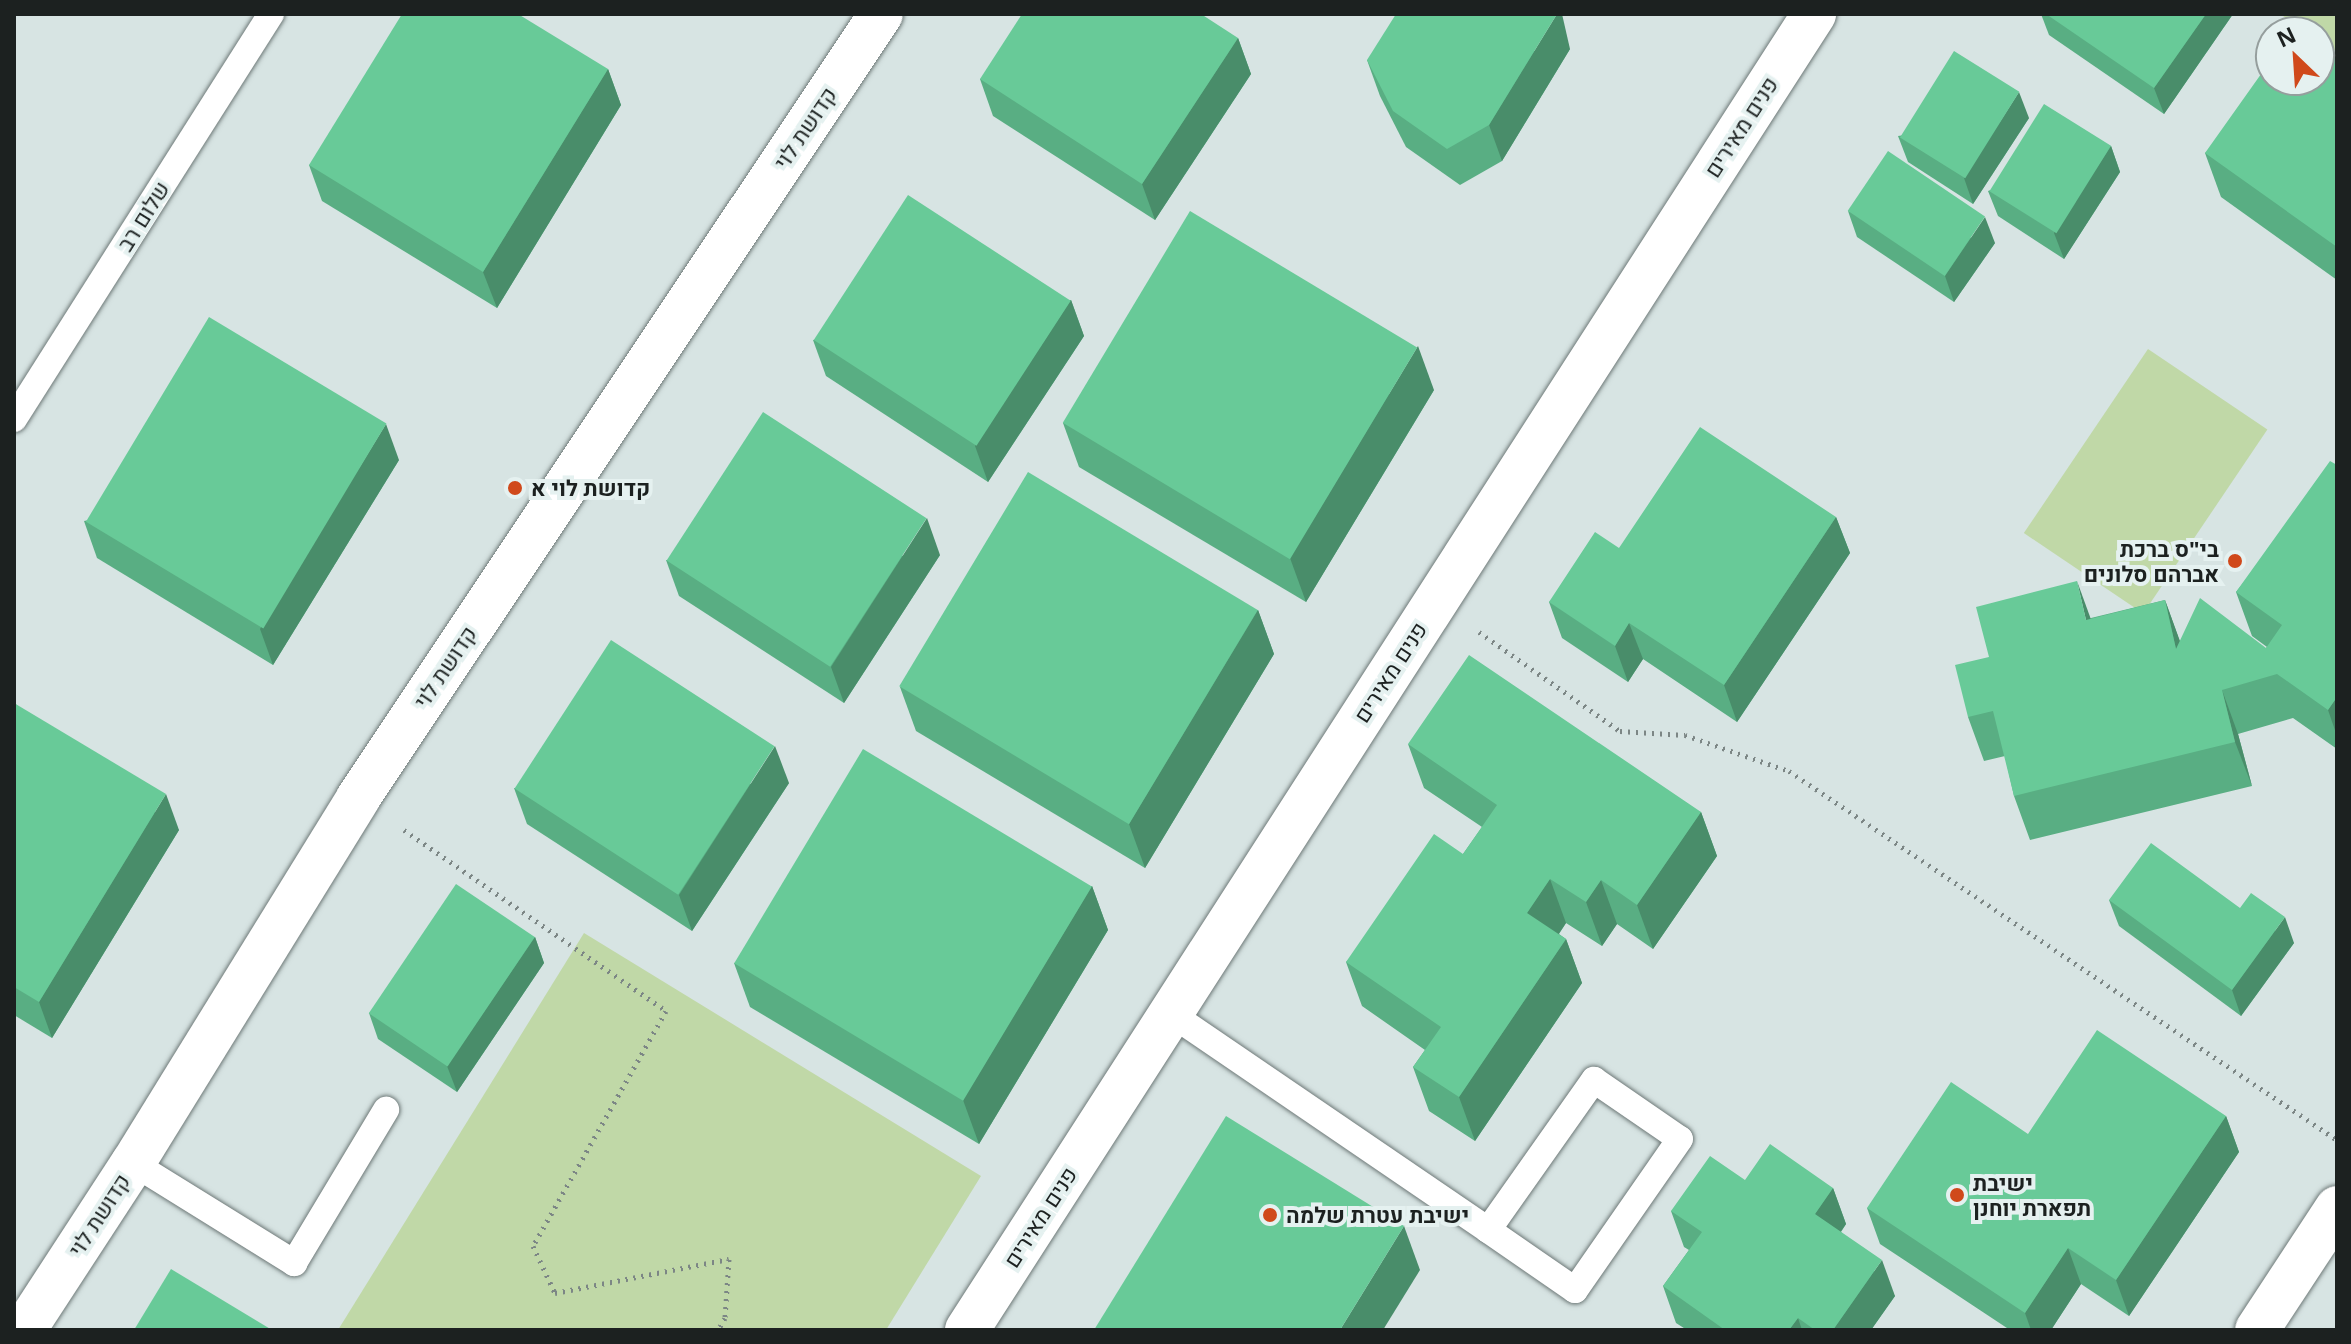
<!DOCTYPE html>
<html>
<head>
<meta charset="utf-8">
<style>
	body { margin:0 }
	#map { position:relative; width:2351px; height:1344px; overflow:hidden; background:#d7e4e3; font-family:"Noto Sans",Heebo,sans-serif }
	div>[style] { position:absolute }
	.green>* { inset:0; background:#c0d8a7; transform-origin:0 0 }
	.path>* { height:5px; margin-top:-2.5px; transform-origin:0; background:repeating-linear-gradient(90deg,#7c8685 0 2px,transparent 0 8px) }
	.roads { filter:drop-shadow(0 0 2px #6e7978) drop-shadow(0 0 2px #6e7978) }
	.service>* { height:26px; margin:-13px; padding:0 13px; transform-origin:13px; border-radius:13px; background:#fff }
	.minor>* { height:44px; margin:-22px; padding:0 22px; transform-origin:22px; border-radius:22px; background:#fff }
	.tertiary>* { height:44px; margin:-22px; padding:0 22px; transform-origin:22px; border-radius:22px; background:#fff }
	.wall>* { inset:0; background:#59ae83 }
	.shaded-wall>* { inset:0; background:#498d6a }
	.building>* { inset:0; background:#68ca98; transform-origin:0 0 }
	.dots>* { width:22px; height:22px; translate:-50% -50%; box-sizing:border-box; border:4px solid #e5f1f0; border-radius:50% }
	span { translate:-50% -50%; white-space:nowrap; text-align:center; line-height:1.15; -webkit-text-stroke:8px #e5f1f0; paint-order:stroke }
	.street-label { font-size:22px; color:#1c2120 }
	.poi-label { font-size:22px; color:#1c2120; font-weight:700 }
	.left { translate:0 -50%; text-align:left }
	.right { translate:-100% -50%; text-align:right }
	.frame { position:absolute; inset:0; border:16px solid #1c2120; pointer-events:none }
	.north { position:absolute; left:2255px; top:16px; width:80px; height:80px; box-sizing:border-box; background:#e5f1f0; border:2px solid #959e9d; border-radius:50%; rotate:335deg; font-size:22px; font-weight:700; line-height:32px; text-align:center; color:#1c2120 }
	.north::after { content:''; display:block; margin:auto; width:28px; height:36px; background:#d0491b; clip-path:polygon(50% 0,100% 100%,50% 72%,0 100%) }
</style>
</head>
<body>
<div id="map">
	<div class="green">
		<i style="clip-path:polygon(2280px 14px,2337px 14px,2337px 52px,2319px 40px,2319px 32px,2307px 32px)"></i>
		<i style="left:2148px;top:349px;width:144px;height:222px;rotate:34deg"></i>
		<i style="clip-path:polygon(584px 933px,981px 1176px,886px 1330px,338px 1330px)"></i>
	</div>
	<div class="path">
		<i style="left:1479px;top:632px;width:172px;rotate:35.1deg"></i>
		<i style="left:1620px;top:731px;width:65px;rotate:3.5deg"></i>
		<i style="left:1685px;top:735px;width:110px;rotate:19.1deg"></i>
		<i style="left:1789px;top:771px;width:661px;rotate:33.95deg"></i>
		<i style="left:404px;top:830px;width:318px;rotate:34.6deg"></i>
		<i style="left:666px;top:1011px;width:270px;rotate:119.5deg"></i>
		<i style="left:533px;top:1246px;width:52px;rotate:64.9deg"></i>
		<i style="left:555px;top:1293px;width:177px;rotate:-11.1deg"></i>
		<i style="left:729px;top:1259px;width:59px;rotate:93.9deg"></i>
		<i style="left:725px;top:1318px;width:14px;rotate:120deg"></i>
	</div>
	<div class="roads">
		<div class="service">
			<i style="left:14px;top:419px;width:480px;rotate:-57.6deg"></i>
			<i style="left:1170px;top:1013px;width:385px;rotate:34.3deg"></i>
			<i style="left:1594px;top:1080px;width:104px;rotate:34.5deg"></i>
			<i style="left:1680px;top:1139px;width:184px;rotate:124.8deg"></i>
			<i style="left:1575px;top:1290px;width:106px;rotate:-145.4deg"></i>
			<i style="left:1488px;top:1230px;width:184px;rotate:-54.8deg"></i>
			<i style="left:133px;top:1163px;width:190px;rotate:31.8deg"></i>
			<i style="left:294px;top:1263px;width:179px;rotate:-59deg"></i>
		</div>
		<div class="minor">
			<i style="left:967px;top:1330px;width:1565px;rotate:-57.23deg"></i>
			<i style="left:2257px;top:1330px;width:146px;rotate:-56.7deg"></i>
		</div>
		<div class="tertiary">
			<i style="left:24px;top:1330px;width:199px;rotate:-56.9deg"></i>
			<i style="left:133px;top:1163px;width:429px;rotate:-58.3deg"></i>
			<i style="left:358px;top:798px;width:942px;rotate:-56.29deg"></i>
		</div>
	</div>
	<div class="wall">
		<i style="clip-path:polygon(2041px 14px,2233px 14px,2164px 114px,2049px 35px)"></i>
		<i style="clip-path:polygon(1238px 38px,1251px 74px,1155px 220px,993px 116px,980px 79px)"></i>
		<i style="clip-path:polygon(1570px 49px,1502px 161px,1460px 185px,1406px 147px,1380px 96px,1367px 60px)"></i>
		<i style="clip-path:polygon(2337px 59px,2337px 280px,2221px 197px,2205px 153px)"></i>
		<i style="clip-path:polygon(608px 69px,621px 105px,497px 308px,322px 201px,309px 165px)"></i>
		<i style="clip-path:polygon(2029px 118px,1973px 204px,1908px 162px,1898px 136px)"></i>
		<i style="clip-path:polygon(2111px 146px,2120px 172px,2064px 259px,1998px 216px,1988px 191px)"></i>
		<i style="clip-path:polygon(1848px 211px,1995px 243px,1954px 302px,1857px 237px)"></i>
		<i style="clip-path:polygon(1071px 300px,1084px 336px,988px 482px,826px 376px,813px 340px)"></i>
		<i style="clip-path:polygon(1434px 390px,1306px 602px,1079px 467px,1063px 423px)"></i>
		<i style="clip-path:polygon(399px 460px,273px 665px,97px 558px,84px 521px)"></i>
		<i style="clip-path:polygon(2337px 465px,2337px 749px,2293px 718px,2238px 734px,2252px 786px,2030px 840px,2014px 796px,2005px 756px,1984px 761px,1968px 717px,1989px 657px,2091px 618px,2165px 600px,2180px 642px,2266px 648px,2267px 647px,2252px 636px,2236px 592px)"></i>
		<i style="clip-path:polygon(1836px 517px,1850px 553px,1737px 722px,1643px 659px,1628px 682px,1562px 638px,1549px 602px,1619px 548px)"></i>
		<i style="clip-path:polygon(940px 555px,844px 703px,679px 596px,666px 560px)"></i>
		<i style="clip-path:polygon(1258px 610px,1274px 654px,1145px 868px,916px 731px,900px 687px)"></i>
		<i style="clip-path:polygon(14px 703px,179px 830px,52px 1038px,14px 1015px)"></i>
		<i style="clip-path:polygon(1408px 744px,1701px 812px,1717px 856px,1653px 949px,1617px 924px,1602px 946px,1566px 923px,1559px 934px,1566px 939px,1582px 983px,1475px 1141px,1429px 1111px,1413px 1067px,1425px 1050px,1362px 1006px,1346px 962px,1463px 854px,1482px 827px,1424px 788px)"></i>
		<i style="clip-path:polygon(789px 783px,692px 931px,527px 824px,514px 788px)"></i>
		<i style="clip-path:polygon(1092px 886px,1108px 930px,979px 1144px,750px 1007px,734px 963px)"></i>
		<i style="clip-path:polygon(2109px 900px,2240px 908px,2294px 943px,2241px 1016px,2119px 926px)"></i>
		<i style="clip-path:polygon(535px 937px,544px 963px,457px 1092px,378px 1039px,369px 1013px)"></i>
		<i style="clip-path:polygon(2226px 1116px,2239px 1152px,2129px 1316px,2081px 1284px,2051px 1330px,2010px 1330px,1880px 1244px,1867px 1208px,2028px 1134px)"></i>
		<i style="clip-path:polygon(1745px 1180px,1833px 1188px,1846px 1224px,1841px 1232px,1895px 1296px,1871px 1330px,1687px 1330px,1676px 1323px,1663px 1286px,1689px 1250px,1684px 1247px,1671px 1211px)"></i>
	</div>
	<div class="shaded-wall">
		<i style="clip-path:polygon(1557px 14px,1562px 14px,1570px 49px,1502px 161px,1489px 125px)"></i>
		<i style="clip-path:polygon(2206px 14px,2233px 14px,2164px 114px,2154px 88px)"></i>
		<i style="clip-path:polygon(1238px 38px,1251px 74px,1155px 220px,1142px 184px)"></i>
		<i style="clip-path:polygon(608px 69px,621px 105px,497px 308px,483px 272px)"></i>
		<i style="clip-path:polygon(2019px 92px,2029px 118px,1973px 204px,1964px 178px)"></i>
		<i style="clip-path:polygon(2111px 146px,2120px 172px,2064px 259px,2054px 233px)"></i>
		<i style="clip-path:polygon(1985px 217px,1995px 243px,1954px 302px,1945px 276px)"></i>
		<i style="clip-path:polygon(1071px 300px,1084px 336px,988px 482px,975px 446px)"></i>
		<i style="clip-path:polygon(1418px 346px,1434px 390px,1306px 602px,1290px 558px)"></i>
		<i style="clip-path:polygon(386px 424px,399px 460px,273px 665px,260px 629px)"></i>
		<i style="clip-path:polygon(1836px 517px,1850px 553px,1737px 722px,1724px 685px)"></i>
		<i style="clip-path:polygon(927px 518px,940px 555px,844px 703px,831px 667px)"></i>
		<i style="clip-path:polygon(2077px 581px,2093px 625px,2086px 620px)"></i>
		<i style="clip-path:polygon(2165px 600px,2181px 644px,2176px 649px)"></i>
		<i style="clip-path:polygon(1258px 610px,1274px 654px,1145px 868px,1129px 824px)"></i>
		<i style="clip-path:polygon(1629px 623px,1643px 659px,1628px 682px,1615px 646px)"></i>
		<i style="clip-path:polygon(2222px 690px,2238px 734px,2252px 786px,2235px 742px)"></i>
		<i style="clip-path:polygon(2337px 697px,2337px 736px,2328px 710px)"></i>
		<i style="clip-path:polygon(775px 746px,789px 783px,692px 931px,679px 895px)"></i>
		<i style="clip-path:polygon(166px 794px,179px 830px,52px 1038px,39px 1002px)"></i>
		<i style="clip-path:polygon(1701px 812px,1717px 856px,1653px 949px,1637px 905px)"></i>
		<i style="clip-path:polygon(1550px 879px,1566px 923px,1543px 957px,1527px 913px)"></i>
		<i style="clip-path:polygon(1601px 880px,1617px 924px,1602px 946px,1586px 902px)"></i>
		<i style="clip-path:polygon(1092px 886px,1108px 930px,979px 1144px,963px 1100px)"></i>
		<i style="clip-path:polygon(2285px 917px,2294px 943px,2241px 1016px,2232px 990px)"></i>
		<i style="clip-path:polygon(535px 937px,544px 963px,457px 1092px,447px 1066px)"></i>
		<i style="clip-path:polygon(1566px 939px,1582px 983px,1475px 1141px,1459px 1097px)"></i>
		<i style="clip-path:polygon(2226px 1116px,2239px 1152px,2129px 1316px,2116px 1280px)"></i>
		<i style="clip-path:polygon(1833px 1188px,1846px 1224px,1828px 1250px,1815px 1214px)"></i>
		<i style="clip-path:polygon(1404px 1226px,1420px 1270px,1383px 1330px,1340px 1330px)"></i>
		<i style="clip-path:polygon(2068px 1248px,2081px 1284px,2051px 1330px,2031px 1330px,2025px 1313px)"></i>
		<i style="clip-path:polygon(1882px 1260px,1895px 1296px,1871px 1330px,1833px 1330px)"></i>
		<i style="clip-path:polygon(1798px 1318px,1802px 1330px,1789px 1330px)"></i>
	</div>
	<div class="building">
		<i style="clip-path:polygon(402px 14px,518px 14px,608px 69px,483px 272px,309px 165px)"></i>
		<i style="clip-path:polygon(1022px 14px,1201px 14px,1238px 38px,1142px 184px,980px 79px)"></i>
		<i style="clip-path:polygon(1396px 14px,1557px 14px,1489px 125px,1447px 149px,1393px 111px,1367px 60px)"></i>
		<i style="clip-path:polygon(2046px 14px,2206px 14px,2154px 88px)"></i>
		<i style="clip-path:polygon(2319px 46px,2337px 59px,2337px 247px,2205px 153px,2271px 60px,2271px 80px,2319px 80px)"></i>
		<i style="left:1954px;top:51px;width:77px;height:102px;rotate:32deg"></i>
		<i style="left:2044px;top:104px;width:79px;height:103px;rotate:32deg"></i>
		<i style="left:1888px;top:151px;width:117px;height:72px;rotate:34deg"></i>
		<i style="left:908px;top:195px;width:194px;height:173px;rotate:33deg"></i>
		<i style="left:1190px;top:211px;width:265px;height:247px;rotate:31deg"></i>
		<i style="left:209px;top:317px;width:207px;height:239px;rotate:31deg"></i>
		<i style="left:763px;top:412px;width:195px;height:177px;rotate:33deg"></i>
		<i style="clip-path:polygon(1700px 427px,1836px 517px,1724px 685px,1629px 623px,1615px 646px,1549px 602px,1595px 532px,1619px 548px)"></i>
		<i style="clip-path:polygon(2330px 461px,2337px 465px,2337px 697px,2328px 710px,2277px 674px,2222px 690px,2235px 742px,2014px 796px,1993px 711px,1968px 717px,1955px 665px,1989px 657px,1976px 607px,2077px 581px,2086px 620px,2165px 600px,2176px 649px,2200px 598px,2266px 648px,2282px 625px,2236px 592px)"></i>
		<i style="left:1028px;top:472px;width:268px;height:250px;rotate:31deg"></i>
		<i style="left:611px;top:640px;width:195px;height:177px;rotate:33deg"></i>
		<i style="clip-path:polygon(1469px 655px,1701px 812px,1637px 905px,1601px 880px,1586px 902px,1550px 879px,1527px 913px,1566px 939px,1459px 1097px,1413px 1067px,1441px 1027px,1346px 962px,1434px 834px,1463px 854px,1497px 805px,1408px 744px)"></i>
		<i style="clip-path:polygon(14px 703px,166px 794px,39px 1002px,14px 987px)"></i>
		<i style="left:863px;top:749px;width:267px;height:250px;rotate:31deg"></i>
		<i style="clip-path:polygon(2151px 843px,2240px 908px,2251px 893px,2285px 917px,2232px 990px,2109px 900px)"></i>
		<i style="left:456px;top:884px;width:95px;height:156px;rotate:34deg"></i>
		<i style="clip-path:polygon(2097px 1030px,2226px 1116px,2116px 1280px,2068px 1248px,2025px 1313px,1867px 1208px,1951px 1082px,2028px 1134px)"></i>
		<i style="clip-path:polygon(1226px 1116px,1404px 1226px,1340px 1330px,1094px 1330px)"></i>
		<i style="clip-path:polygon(1770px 1144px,1833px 1188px,1815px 1214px,1882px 1260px,1833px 1330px,1815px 1330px,1798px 1318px,1789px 1330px,1725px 1330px,1663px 1286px,1702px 1232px,1671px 1211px,1710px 1156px,1745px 1180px)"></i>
		<i style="clip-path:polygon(171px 1269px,272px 1330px,134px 1330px)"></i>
	</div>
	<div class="dots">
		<i style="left:515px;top:488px;background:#d0491b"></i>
		<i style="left:2235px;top:561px;background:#d0491b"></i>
		<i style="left:1957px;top:1195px;background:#d0491b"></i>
		<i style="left:1270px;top:1215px;background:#d0491b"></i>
	</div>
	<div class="street-label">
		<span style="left:1741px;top:127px;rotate:-57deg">פנים מאירים</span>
		<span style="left:805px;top:128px;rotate:-56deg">קדושת לוי</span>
		<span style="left:143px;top:216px;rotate:-58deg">שלום רב</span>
		<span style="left:445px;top:667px;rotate:-56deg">קדושת לוי</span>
		<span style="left:1390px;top:672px;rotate:-57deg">פנים מאירים</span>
		<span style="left:99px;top:1215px;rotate:-57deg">קדושת לוי</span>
		<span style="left:1040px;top:1217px;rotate:-57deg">פנים מאירים</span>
	</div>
	<div class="poi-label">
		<span class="left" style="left:531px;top:488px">קדושת לוי א</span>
		<span class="right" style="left:2219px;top:561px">בי"ס ברכת<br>אברהם סלונים</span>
		<span class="left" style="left:1973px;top:1195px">ישיבת<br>תפארת יוחנן</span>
		<span class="left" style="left:1286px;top:1215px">ישיבת עטרת שלמה</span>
	</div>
	<div class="frame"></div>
	<div class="north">N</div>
</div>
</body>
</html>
